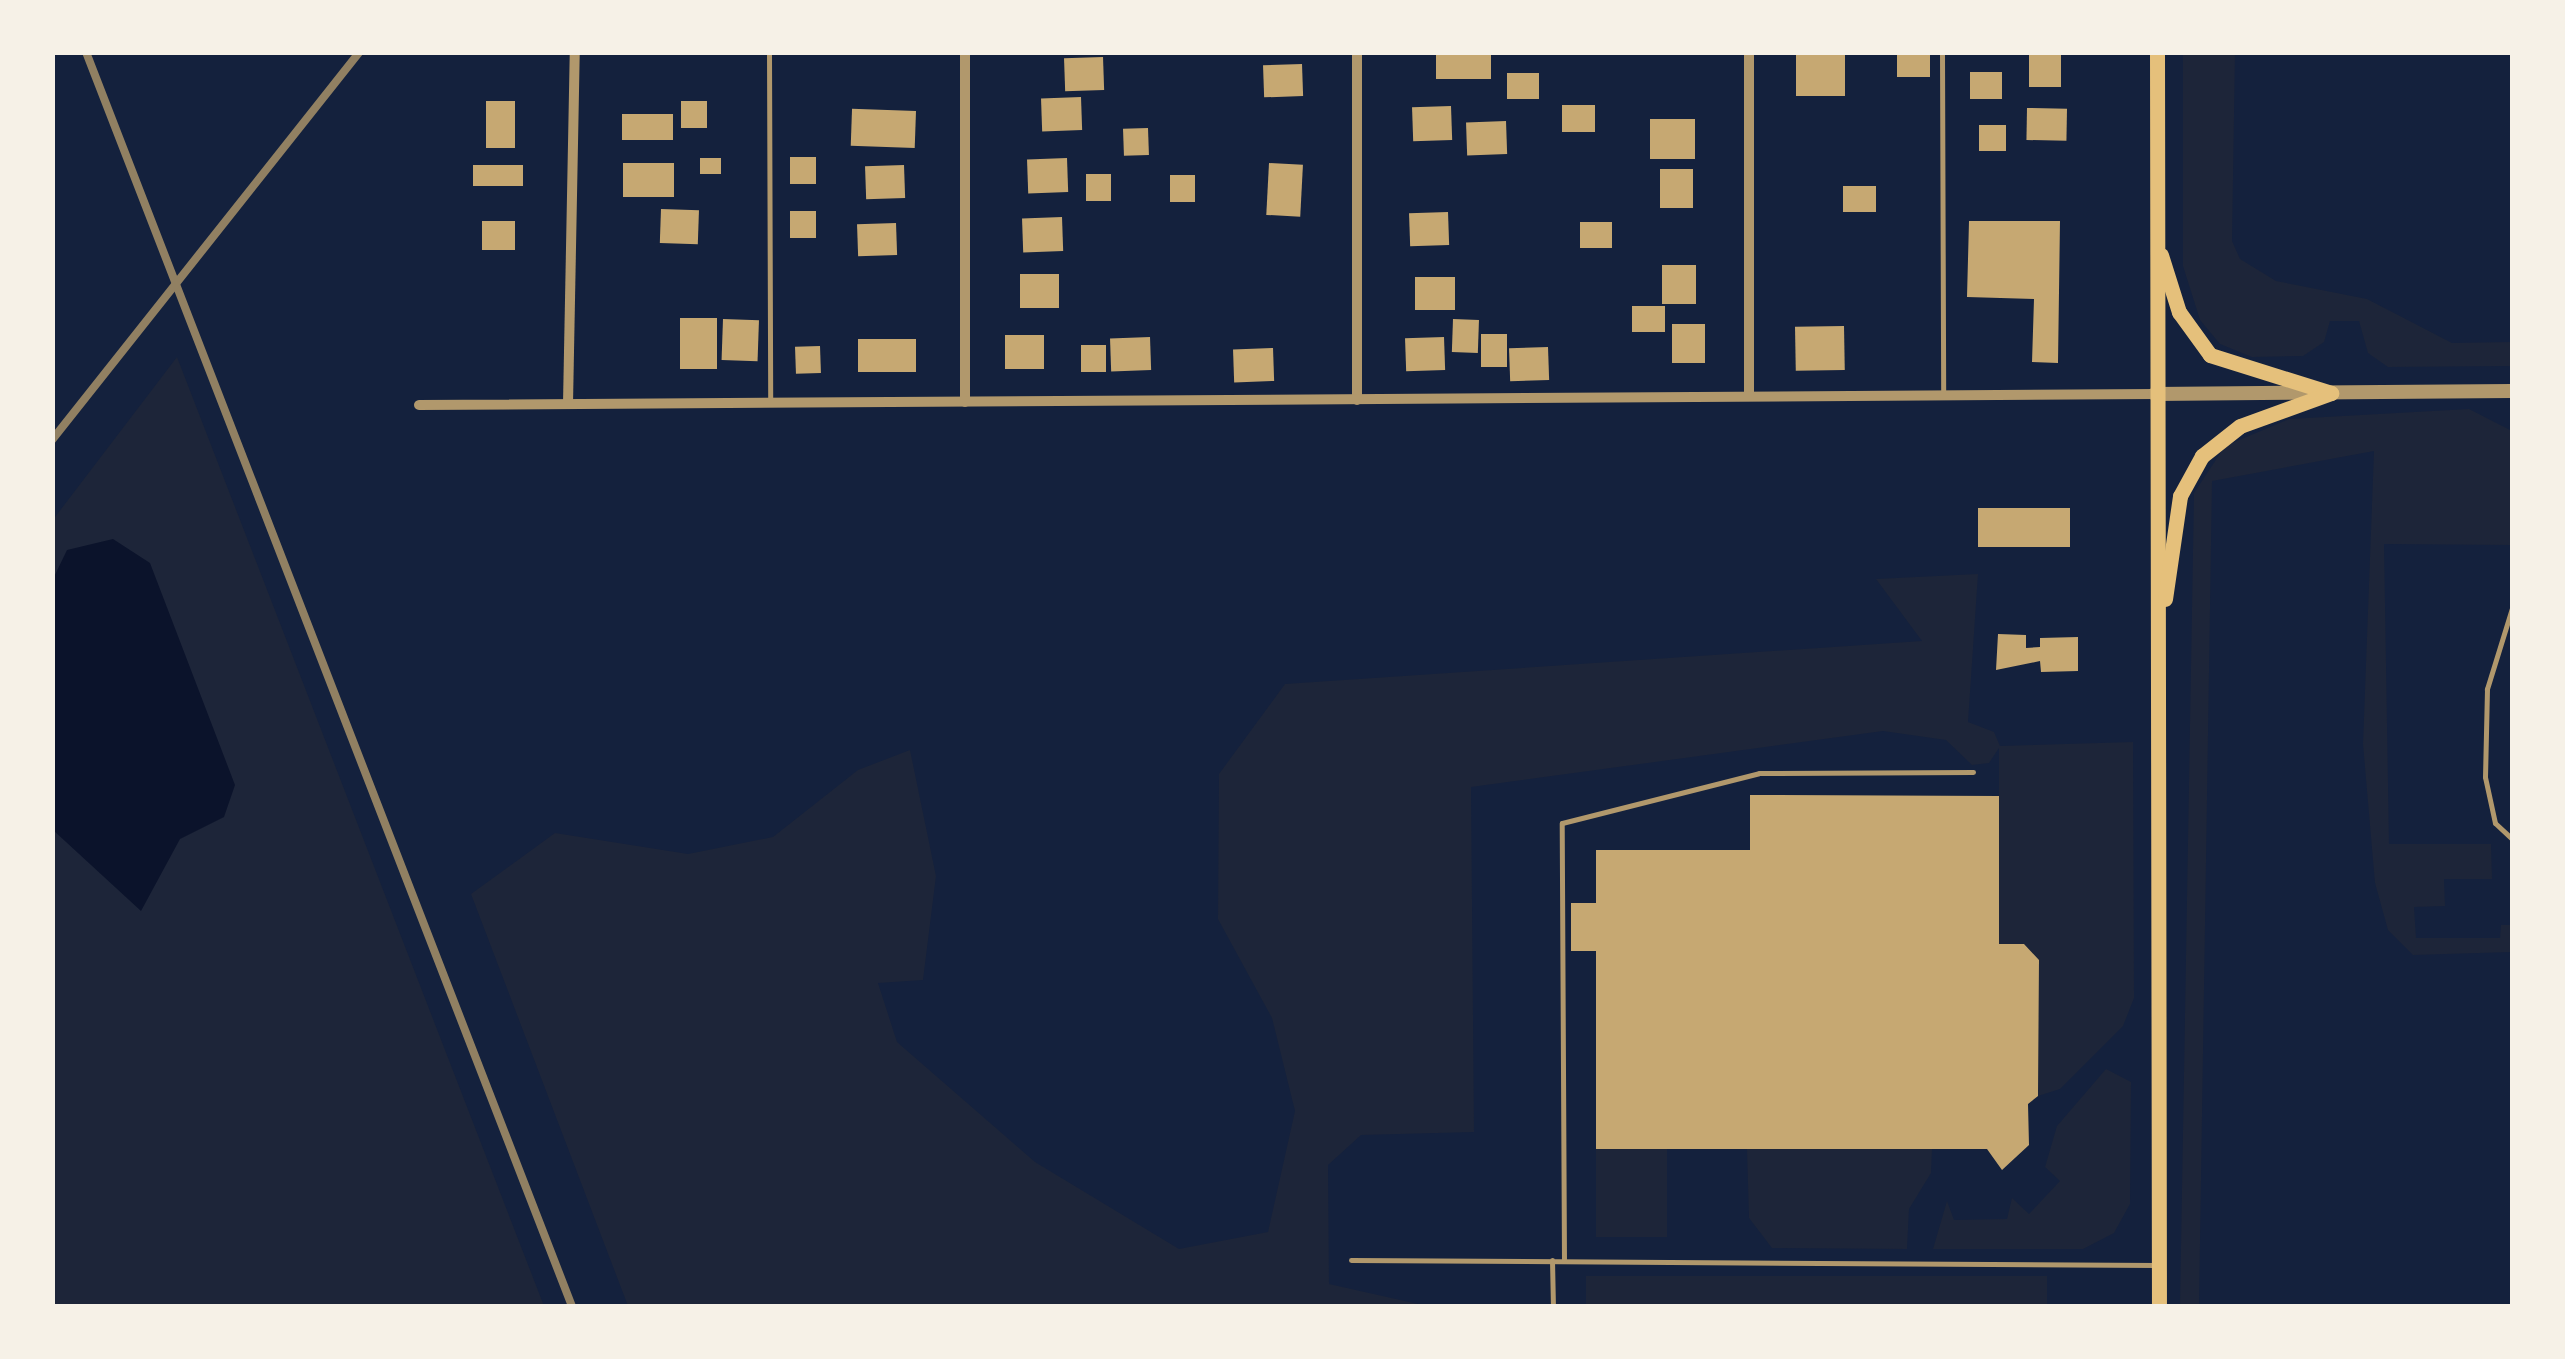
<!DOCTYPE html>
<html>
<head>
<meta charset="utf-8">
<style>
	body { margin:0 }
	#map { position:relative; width:2565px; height:1359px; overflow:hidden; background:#14213d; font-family:"Nunito Sans",sans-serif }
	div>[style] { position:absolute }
	.green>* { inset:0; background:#1d2539; transform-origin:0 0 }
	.water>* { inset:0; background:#0b132b }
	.building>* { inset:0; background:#c6a872; transform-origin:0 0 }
	.service>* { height:5px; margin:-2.5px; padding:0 2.5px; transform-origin:2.5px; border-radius:2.5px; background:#b1986c }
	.minor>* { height:10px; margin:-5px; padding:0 5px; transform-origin:5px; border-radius:5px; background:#b1986c }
	.tertiary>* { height:14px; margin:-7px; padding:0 7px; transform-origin:7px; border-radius:7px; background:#b1986c }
	.secondary>* { height:15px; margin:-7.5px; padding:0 7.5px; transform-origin:7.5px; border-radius:7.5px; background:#e5c07b }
	.rail>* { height:8px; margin:-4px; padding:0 4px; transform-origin:4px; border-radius:4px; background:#918062 }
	span { translate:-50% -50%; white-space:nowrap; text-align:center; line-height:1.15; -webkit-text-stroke:10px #f6f1e7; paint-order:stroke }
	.frame { position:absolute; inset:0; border:55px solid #f6f1e7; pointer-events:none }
</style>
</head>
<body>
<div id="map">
	<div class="green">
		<i style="clip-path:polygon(2183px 53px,2235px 53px,2232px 241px,2240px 259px,2276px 281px,2367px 299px,2452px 343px,2512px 342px,2512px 366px,2388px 367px,2368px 353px,2359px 321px,2330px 321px,2324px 342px,2303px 356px,2252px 357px,2220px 344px,2200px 320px,2183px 266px)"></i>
		<i style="clip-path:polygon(177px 357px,544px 1306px,53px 1306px,52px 521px)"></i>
		<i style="clip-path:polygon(2469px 409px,2512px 431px,2512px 545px,2384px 544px,2389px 844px,2491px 844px,2492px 879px,2444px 879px,2445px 906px,2414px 907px,2416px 938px,2500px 938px,2501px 925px,2512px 925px,2512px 952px,2413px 955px,2388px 930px,2375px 883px,2363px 744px,2374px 451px,2212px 481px,2199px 1306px,2180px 1306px,2194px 493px,2225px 446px,2289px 419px)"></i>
		<i style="clip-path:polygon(1978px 574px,1968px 722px,1994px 732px,2000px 746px,2133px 742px,2134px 998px,2123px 1026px,2060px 1089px,2038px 1096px,2039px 960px,2024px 944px,1999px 944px,1999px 748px,1989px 763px,1972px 765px,1946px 740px,1883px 731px,1471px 787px,1474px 1132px,1361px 1135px,1328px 1165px,1329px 1284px,1427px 1306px,628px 1306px,471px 894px,555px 833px,688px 854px,773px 837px,858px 770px,910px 750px,936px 876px,923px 980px,878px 983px,897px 1042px,1035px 1162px,1179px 1249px,1268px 1232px,1295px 1111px,1272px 1018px,1218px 919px,1219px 774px,1285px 684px,1922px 641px,1876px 579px)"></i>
		<i style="clip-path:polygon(2106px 1069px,2131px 1082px,2130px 1204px,2114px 1233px,2083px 1249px,1933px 1249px,1947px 1201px,1954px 1220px,2007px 1219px,2012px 1198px,2029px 1214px,2060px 1181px,2045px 1167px,2057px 1126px)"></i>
		<i style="left:1596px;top:1149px;width:71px;height:88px"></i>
		<i style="clip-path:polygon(1747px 1149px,1932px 1149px,1931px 1173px,1909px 1209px,1907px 1249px,1772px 1248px,1749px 1218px)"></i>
		<i style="left:1586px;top:1276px;width:461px;height:30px"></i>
	</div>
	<div class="water">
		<i style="clip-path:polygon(113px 539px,150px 563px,235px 785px,224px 817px,180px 839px,141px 911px,53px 830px,53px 579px,67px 550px)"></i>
	</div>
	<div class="building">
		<i style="left:1436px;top:52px;width:55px;height:27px"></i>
		<i style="left:1796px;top:52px;width:49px;height:44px"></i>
		<i style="left:1897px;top:52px;width:33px;height:25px"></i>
		<i style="left:2029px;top:52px;width:32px;height:35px"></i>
		<i style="left:1103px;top:57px;width:33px;height:39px;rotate:88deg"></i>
		<i style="left:1302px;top:64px;width:32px;height:39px;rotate:88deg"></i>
		<i style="left:1970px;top:72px;width:32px;height:27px"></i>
		<i style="left:1507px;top:73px;width:32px;height:26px"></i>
		<i style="left:1081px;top:97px;width:33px;height:40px;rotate:88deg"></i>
		<i style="left:486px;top:101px;width:29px;height:47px"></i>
		<i style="left:681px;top:101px;width:26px;height:27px"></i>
		<i style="left:1562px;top:105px;width:33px;height:27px"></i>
		<i style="left:1451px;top:106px;width:34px;height:39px;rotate:88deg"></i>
		<i style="left:2027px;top:108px;width:40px;height:32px;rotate:1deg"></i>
		<i style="left:916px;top:111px;width:37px;height:64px;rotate:92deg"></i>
		<i style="left:622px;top:114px;width:51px;height:26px"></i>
		<i style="left:1650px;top:119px;width:45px;height:40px"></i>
		<i style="left:1506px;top:121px;width:33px;height:40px;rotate:88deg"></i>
		<i style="left:1979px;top:125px;width:27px;height:26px"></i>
		<i style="left:1148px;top:128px;width:27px;height:25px;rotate:88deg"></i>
		<i style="left:790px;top:157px;width:26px;height:27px"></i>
		<i style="left:700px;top:158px;width:21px;height:16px"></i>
		<i style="left:1067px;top:158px;width:34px;height:40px;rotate:88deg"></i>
		<i style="left:623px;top:163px;width:51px;height:34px"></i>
		<i style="left:1269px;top:163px;width:34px;height:52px;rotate:3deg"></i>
		<i style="left:523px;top:165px;width:21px;height:50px;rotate:90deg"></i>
		<i style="left:904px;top:165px;width:33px;height:39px;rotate:88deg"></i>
		<i style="left:1660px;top:169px;width:33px;height:39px"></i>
		<i style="left:1111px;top:174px;width:27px;height:25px;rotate:90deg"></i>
		<i style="left:1170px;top:175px;width:25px;height:27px"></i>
		<i style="left:1843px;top:186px;width:33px;height:26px"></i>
		<i style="left:661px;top:209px;width:38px;height:34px;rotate:2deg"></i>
		<i style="left:790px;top:211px;width:26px;height:27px"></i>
		<i style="left:1448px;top:212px;width:33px;height:39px;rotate:88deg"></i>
		<i style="left:1062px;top:217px;width:34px;height:40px;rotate:88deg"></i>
		<i style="left:482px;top:221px;width:33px;height:29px"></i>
		<i style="clip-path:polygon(1969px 221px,2060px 221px,2058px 363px,2032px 362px,2034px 299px,1967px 297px)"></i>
		<i style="left:1580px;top:222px;width:32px;height:26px"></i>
		<i style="left:896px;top:223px;width:32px;height:39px;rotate:88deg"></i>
		<i style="left:1662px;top:265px;width:34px;height:39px"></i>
		<i style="left:1020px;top:274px;width:39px;height:34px"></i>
		<i style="left:1455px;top:277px;width:33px;height:40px;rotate:90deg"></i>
		<i style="left:1632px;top:306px;width:33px;height:26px"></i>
		<i style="left:680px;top:318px;width:37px;height:51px"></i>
		<i style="left:723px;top:319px;width:36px;height:41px;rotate:2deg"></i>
		<i style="left:1453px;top:319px;width:26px;height:33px;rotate:2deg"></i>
		<i style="left:1672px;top:324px;width:33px;height:39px"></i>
		<i style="left:1844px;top:326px;width:44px;height:49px;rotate:89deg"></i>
		<i style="left:1481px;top:334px;width:26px;height:33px"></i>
		<i style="left:1005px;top:335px;width:39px;height:34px"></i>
		<i style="left:1150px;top:337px;width:33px;height:40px;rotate:88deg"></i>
		<i style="left:1444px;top:337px;width:33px;height:39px;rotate:88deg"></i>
		<i style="left:858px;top:339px;width:58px;height:33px"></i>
		<i style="left:1081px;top:345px;width:25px;height:27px"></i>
		<i style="left:820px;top:346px;width:27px;height:25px;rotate:88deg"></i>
		<i style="left:1548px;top:347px;width:33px;height:39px;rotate:88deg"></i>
		<i style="left:1273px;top:348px;width:33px;height:40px;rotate:88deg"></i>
		<i style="left:1978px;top:508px;width:92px;height:39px"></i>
		<i style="clip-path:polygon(1998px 634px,2026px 635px,2026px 648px,2040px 647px,2040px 638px,2078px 637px,2078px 671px,2041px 672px,2040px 661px,1996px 670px)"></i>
		<i style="clip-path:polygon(1750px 795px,1999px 796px,1999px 944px,2024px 944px,2039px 960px,2038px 1096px,2028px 1104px,2029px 1145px,2002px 1170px,1987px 1149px,1596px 1149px,1596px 951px,1571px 951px,1571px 903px,1596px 903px,1596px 850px,1750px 850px)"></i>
	</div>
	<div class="service">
		<i style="left:769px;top:52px;width:352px;rotate:89.8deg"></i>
		<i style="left:1942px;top:52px;width:342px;rotate:89.8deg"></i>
		<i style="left:2512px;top:608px;width:85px;rotate:107.2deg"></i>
		<i style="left:2487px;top:689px;width:88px;rotate:91.3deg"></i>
		<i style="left:2485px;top:777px;width:47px;rotate:77.7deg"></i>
		<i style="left:2495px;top:823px;width:23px;rotate:43deg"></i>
		<i style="left:1351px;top:1260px;width:805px;rotate:0.36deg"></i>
		<i style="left:1552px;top:1260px;width:46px;rotate:88.8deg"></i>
		<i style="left:1564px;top:1261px;width:438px;rotate:-90.3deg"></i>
		<i style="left:1562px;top:823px;width:203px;rotate:-14.2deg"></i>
		<i style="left:1759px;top:773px;width:214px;rotate:-0.3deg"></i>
	</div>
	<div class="minor">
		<i style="left:965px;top:52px;width:350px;rotate:90deg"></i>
		<i style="left:1357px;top:52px;width:348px;rotate:90deg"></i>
		<i style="left:1749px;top:52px;width:341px;rotate:90deg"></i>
		<i style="left:568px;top:404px;width:352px;rotate:-88.9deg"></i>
		<i style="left:419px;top:405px;width:1736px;rotate:-0.36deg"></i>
	</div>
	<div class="tertiary">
		<i style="left:2155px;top:394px;width:357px;rotate:-0.5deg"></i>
	</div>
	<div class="secondary">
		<i style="left:2157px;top:52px;width:1254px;rotate:89.91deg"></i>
		<i style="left:2161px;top:255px;width:60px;rotate:72.5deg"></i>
		<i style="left:2179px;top:312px;width:53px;rotate:54.2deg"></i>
		<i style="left:2210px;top:355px;width:127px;rotate:17.4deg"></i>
		<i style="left:2165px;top:599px;width:104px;rotate:-81.7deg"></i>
		<i style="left:2180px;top:496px;width:46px;rotate:-61.2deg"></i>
		<i style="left:2202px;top:456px;width:48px;rotate:-38.3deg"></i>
		<i style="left:2240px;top:426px;width:97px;rotate:-19.9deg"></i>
	</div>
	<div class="rail">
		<i style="left:86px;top:52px;width:1345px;rotate:68.82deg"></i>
		<i style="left:52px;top:440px;width:495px;rotate:-51.6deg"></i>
	</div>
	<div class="frame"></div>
</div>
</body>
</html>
